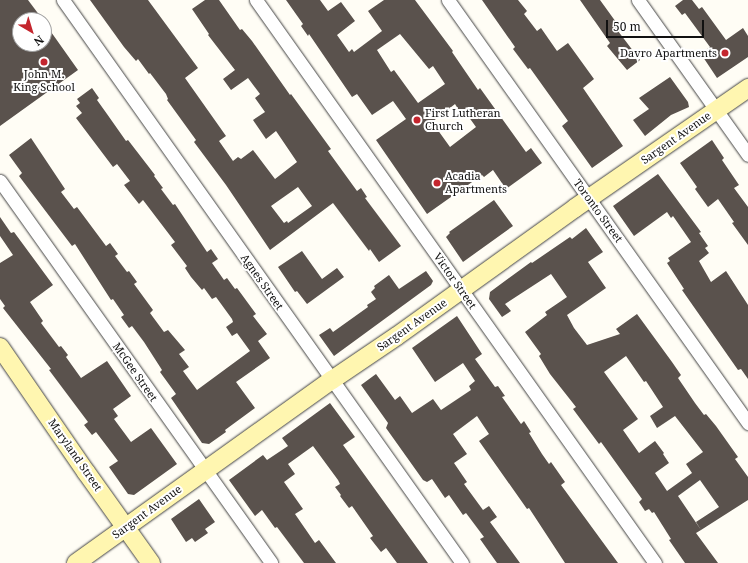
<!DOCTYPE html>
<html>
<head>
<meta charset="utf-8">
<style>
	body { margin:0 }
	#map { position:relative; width:748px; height:563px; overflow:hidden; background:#fffdf5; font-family:"Noto Serif",serif }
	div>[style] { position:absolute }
	.building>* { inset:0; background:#5a524d }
	.roads { filter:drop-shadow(0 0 1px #444) drop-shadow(0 0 1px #444) }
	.street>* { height:13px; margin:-6.5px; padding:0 6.5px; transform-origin:6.5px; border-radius:6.5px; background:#fff }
	.secondary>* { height:18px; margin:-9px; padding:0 9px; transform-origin:9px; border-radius:9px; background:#fff6b0 }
	.dots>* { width:11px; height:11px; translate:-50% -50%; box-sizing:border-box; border:2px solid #fff; border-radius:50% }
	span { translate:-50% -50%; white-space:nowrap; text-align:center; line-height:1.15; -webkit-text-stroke:4px #fff; paint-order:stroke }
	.poi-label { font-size:11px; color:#111 }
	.right { translate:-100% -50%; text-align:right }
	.left { translate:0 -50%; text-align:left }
	.street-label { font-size:11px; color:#111 }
	.north { position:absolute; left:12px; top:12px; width:40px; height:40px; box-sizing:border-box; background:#fff; border:1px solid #a0a0a0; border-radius:50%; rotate:142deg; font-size:11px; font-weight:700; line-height:16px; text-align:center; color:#111 }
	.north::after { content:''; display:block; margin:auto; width:14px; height:18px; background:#c4262e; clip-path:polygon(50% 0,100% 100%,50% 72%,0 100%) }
	.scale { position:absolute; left:606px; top:20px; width:98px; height:18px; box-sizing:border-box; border:2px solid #111; border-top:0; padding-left:5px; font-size:12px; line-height:14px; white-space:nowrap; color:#111; -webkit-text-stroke:3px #fff; paint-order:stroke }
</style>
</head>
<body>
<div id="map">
	<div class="building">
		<i style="clip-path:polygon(0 0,28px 0,43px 20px,20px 20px,20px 44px,44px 44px,44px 22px,78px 70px,0 126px)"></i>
		<i style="clip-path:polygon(evenodd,90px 0,148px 0,198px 68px,185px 78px,226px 136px,219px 141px,233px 161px,238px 157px,241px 159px,253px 150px,275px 179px,297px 162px,276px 131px,266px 139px,253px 120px,265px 112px,255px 98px,260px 94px,248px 78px,231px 90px,223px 79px,235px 70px,208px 35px,209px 34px,192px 9px,205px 0,219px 0,240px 30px,242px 29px,252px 41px,290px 95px,291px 94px,331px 149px,328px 151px,357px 191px,361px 188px,367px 197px,365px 198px,401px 246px,379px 262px,370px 249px,369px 251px,333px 203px,270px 250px,226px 185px,194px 142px,196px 140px,167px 100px,168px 99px,166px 94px,150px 73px,149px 74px,138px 59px,136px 61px,124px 47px,90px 0,298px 187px,312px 206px,288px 223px,287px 221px,284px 223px,271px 206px,298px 187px)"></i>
		<i style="clip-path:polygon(evenodd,286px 0,320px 0,328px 11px,341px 2px,355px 21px,337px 35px,349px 52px,352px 49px,354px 52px,382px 31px,368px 11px,384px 0,415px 0,453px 51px,452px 52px,478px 90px,480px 88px,526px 152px,531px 148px,542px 163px,506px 189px,493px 170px,484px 177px,482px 175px,427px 214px,376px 140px,406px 119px,393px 101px,372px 115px,357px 94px,352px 97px,309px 34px,308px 36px,301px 26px,303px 24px,286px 0,400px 34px,429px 69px,433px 66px,445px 84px,418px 103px,394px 70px,391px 72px,377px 50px,400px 34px,286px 0,455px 104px,460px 112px,463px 109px,476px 127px,450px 147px,432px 122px,455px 104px)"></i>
		<i style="clip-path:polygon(482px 0,518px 0,527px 11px,524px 14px,537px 31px,541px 28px,557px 51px,568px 43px,594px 79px,583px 88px,623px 146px,592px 168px,562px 126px,568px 121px,530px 68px,528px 69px,513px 49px,515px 47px)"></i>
		<i style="clip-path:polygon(580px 0,600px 0,621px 29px,618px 31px,640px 60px,627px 70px,607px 46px,610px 43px)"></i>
		<i style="clip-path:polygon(683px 0,692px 0,699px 9px,702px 7px,726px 40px,743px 28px,748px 36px,748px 57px,717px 78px,701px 54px,710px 47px,685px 13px,682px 15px,675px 6px)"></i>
		<i style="clip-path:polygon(670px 77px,688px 102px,689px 107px,671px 115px,645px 136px,633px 120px,649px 109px,639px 98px)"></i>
		<i style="clip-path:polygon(92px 88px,99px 98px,97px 100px,107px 114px,126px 141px,128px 140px,155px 175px,154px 176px,163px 188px,161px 189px,173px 205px,175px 204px,207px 252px,211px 249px,218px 259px,212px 263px,224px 280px,227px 278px,235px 289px,237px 288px,256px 314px,253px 316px,267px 334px,258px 341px,270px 358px,236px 382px,255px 408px,225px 430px,226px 432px,209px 444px,202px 443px,171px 398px,176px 394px,160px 372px,162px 370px,144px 342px,132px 326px,129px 328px,121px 317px,124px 315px,113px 299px,111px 300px,75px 244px,72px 246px,19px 176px,22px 173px,9px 155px,31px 138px,65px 189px,61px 192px,74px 209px,77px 207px,106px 246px,110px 243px,118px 254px,115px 256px,127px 272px,129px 271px,137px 282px,134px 284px,153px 310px,150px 313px,164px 332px,168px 330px,185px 350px,179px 354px,189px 367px,183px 371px,197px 390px,250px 351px,237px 333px,232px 336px,226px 327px,233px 322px,232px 319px,216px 297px,212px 299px,204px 288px,202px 290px,191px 277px,185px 268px,187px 266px,171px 245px,175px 242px,143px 200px,139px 204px,124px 185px,130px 181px,117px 164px,113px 167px,76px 118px,82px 113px,76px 106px,80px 103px,77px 99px)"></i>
		<i style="clip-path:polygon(712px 140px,724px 158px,722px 160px,739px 185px,734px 188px,748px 207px,748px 245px,732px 223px,734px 222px,718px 199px,708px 207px,695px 189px,697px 187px,680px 163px)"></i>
		<i style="clip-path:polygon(658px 174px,701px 232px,699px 233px,708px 246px,705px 248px,709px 253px,699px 261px,711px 282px,726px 271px,748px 305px,748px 379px,741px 369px,738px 370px,682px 290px,684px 289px,667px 263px,670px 261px,668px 258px,691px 242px,673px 216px,671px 218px,667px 212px,634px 236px,613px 206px)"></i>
		<i style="clip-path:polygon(494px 200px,513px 226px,463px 262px,446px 237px,450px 233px,449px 232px)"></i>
		<i style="clip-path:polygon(0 217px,11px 233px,14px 232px,53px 285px,30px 302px,43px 321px,41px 323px,59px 347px,61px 346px,68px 355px,66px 357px,81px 378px,107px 361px,131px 396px,113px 409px,118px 416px,114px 419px,131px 442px,151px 428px,177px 464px,134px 495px,128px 494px,109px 467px,118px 461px,96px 432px,92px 435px,84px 425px,88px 422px,49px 370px,51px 369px,3px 308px,5px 306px,0 299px,0 263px,13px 255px,0 236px)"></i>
		<i style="clip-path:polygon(evenodd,586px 228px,603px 252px,588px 262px,606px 288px,567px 315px,574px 328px,587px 345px,620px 334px,616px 329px,637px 314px,672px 362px,681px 375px,678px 378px,695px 403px,704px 415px,706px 414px,716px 426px,738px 457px,735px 459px,748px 477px,748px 500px,701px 530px,696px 522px,719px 507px,700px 480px,678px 496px,701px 530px,696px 533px,718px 563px,685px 563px,669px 540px,671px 539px,654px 512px,652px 513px,649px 509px,645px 511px,639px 502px,642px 499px,601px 442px,599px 444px,573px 409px,576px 407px,550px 374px,539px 356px,541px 354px,525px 332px,547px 315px,545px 312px,567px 297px,551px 274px,505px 304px,511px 311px,502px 317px,489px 299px,490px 292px,531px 262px,532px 263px,570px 237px,572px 239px,586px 228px,626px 356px,644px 382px,646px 381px,663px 407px,650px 416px,657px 428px,675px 416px,703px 452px,686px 464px,692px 473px,667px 491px,655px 473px,669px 463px,663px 454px,664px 453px,655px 441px,639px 453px,623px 430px,638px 419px,604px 372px,626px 356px)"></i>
		<i style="clip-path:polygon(302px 251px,322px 279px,337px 268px,344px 277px,307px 304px,297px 291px,295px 292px,278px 267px)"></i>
		<i style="clip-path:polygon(426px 271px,433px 281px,431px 285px,334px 356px,319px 335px,330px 328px,333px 332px,368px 307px,367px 305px,376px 299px,371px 292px,375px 288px,374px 286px,389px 275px,399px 289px)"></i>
		<i style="clip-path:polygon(457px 316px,482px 354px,475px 359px,495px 387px,498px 386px,505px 396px,502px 397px,521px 424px,524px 421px,531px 432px,529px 433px,542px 454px,549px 464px,551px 462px,565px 482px,561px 485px,618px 563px,565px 563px,529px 508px,527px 509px,479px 441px,489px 434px,477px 416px,453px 434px,467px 454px,454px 463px,467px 482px,464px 484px,483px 510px,489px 506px,497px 517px,490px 522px,520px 563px,497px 563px,480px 539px,484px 537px,466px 513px,463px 515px,449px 495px,445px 498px,432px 479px,427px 482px,423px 480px,386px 428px,388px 423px,361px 385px,376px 374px,395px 400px,400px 396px,412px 413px,433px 399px,441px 410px,471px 390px,469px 386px,475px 381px,463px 363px,435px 382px,412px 348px)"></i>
		<i style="clip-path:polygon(330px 403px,355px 437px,343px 445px,428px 563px,397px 563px,386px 548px,381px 552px,370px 538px,373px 536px,352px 506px,349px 508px,340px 496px,341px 495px,335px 487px,340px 484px,338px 480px,313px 446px,288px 464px,295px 474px,284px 482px,303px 509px,295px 514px,315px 543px,319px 540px,336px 563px,304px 563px,277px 527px,275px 528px,262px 510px,255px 516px,229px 480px,263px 455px,267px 460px,288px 446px,282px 438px)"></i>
		<i style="clip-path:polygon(199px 499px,215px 522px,205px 529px,208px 533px,195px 542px,192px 538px,186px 542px,171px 519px)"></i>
	</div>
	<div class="roads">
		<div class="street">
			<i style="left:63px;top:0;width:690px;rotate:54.67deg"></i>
			<i style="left:256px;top:0;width:690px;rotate:54.67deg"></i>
			<i style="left:448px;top:0;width:519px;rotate:54.65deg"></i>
			<i style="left:638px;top:0;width:190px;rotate:54.6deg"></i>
			<i style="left:0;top:181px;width:468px;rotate:54.6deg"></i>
		</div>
		<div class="secondary">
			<i style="left:0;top:347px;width:152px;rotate:55.5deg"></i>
			<i style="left:86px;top:472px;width:112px;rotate:54.5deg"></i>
			<i style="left:76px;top:563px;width:315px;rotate:-35.6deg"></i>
			<i style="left:332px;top:380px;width:78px;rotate:-34.1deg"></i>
			<i style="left:397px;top:336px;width:219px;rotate:-35.7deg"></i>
			<i style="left:575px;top:208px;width:211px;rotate:-34.7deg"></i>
		</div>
	</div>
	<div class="dots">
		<i style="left:725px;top:53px;background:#c4262e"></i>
		<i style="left:44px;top:62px;background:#c4262e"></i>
		<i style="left:417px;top:120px;background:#c4262e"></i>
		<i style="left:437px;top:183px;background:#c4262e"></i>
	</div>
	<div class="poi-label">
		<span class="right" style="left:717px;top:53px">Davro Apartments</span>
		<span style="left:44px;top:81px">John M.<br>King School</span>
		<span class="left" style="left:425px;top:120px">First Lutheran<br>Church</span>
		<span class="left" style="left:445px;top:183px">Acadia<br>Apartments</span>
	</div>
	<div class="street-label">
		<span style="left:676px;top:138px;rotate:-35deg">Sargent Avenue</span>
		<span style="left:598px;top:211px;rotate:54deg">Toronto Street</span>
		<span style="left:455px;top:281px;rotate:55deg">Victor Street</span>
		<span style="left:262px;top:282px;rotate:55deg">Agnes Street</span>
		<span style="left:412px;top:325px;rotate:-35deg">Sargent Avenue</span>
		<span style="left:135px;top:372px;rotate:55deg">McGee Street</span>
		<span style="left:75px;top:455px;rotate:55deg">Maryland Street</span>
		<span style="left:147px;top:512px;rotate:-36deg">Sargent Avenue</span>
	</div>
	<div class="north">N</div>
	<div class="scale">50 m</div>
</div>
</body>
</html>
